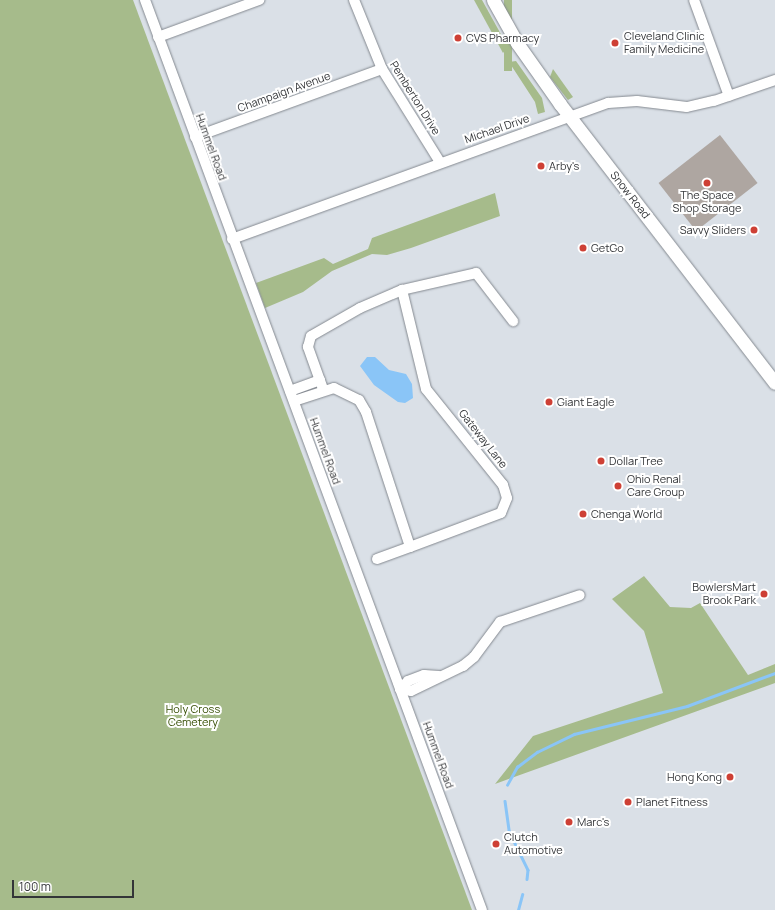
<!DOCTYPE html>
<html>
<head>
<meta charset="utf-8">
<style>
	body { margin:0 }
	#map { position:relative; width:775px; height:910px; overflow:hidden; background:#dae0e7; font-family:Manrope,sans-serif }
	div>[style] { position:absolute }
	.green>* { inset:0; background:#a6bb8b; transform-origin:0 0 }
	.water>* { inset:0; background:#8ac5f7 }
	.stream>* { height:2.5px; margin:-1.25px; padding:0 1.25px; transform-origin:1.25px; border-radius:1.25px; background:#8ac5f7 }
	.building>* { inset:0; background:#aea6a1; transform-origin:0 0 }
	.roads { filter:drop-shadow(0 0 1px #848990) drop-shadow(0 0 1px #848990) }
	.minor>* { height:10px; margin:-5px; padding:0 5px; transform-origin:5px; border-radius:5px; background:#fff }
	.major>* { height:13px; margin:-6.5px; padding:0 6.5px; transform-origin:6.5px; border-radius:6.5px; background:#fff }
	.dots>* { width:11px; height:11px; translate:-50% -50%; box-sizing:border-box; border:2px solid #fff; border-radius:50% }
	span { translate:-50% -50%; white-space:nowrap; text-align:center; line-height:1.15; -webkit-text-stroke:4px #fff; paint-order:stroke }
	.poi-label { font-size:11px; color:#333538 }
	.left { translate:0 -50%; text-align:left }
	.right { translate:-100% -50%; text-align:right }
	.street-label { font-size:11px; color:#333538 }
	.park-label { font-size:11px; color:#354d02 }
	.scale { position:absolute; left:12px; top:880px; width:122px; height:18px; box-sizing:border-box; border:2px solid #333538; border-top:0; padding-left:5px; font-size:12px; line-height:14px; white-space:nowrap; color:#333538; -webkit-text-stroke:3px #fff; paint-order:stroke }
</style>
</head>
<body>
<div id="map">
	<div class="green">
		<i style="clip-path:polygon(0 0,133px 0,472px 910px,0 910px)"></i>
		<i style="clip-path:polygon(474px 0,482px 0,508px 47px,503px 53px)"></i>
		<i style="left:504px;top:0;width:8px;height:71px"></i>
		<i style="clip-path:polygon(516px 61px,542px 98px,545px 112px,538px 114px,535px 102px,509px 62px)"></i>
		<i style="clip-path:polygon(553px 69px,573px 97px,568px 100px,550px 77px)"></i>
		<i style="clip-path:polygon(495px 193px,500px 216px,411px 248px,387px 255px,372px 254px,332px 271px,303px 292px,265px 308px,256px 283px,324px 258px,333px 264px,368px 249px,372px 238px)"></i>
		<i style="clip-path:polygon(644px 576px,670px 607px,691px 608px,700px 603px,748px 675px,775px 664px,775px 683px,495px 784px,533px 736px,663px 693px,644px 631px,612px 599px)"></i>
	</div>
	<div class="water">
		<i style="clip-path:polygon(367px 357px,375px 357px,389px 370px,406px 374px,412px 384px,413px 398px,405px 403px,398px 402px,374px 385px,360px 366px)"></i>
	</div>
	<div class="stream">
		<i style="left:507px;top:785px;width:21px;rotate:-61deg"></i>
		<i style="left:517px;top:767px;width:25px;rotate:-37deg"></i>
		<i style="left:537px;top:752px;width:41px;rotate:-25.9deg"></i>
		<i style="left:574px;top:734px;width:116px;rotate:-13.9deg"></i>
		<i style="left:687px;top:706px;width:94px;rotate:-20.6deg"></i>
		<i style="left:505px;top:801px;width:30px;rotate:82deg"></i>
		<i style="left:509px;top:831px;width:43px;rotate:64deg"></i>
		<i style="left:528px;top:870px;width:9px;rotate:96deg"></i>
		<i style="left:518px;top:910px;width:16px;rotate:-75deg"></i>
	</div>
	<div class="building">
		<i style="left:720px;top:135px;width:61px;height:78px;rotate:52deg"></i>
	</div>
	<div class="roads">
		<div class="minor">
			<i style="left:145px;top:0;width:970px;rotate:69.68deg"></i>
			<i style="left:354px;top:0;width:74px;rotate:67.9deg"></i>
			<i style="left:382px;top:69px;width:110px;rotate:58.1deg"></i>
			<i style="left:694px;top:0;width:102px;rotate:70deg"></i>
			<i style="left:158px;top:37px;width:108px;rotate:-20.1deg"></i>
			<i style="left:195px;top:137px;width:199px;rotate:-20deg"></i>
			<i style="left:232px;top:239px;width:400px;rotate:-19.9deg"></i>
			<i style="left:608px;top:103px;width:29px;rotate:-4deg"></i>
			<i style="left:637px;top:101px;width:50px;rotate:6.8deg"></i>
			<i style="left:687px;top:107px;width:28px;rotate:-13deg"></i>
			<i style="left:714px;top:101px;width:65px;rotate:-19deg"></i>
			<i style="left:323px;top:389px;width:45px;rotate:-109.7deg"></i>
			<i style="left:308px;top:347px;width:11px;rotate:-75deg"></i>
			<i style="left:311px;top:336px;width:56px;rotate:-29.7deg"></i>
			<i style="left:360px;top:308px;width:46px;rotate:-23.2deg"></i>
			<i style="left:402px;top:290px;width:76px;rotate:-12.9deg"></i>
			<i style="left:476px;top:273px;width:61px;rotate:52.4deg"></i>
			<i style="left:290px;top:391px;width:32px;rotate:-20deg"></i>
			<i style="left:294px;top:401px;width:42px;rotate:-18deg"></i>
			<i style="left:334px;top:388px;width:28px;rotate:26deg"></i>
			<i style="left:359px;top:400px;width:14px;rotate:60deg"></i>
			<i style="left:366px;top:412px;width:142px;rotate:71.9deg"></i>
			<i style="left:410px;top:547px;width:97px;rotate:-20.5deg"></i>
			<i style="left:501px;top:513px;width:16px;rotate:-68deg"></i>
			<i style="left:507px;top:498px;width:14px;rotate:-107deg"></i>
			<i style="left:503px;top:485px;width:123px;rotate:-128.7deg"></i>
			<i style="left:426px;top:389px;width:102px;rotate:-103.6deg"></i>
			<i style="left:377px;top:559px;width:35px;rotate:-20deg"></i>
			<i style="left:400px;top:689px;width:11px;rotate:10deg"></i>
			<i style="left:411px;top:691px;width:58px;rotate:-25.7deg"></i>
			<i style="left:463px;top:666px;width:14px;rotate:-39deg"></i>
			<i style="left:474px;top:657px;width:44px;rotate:-53.4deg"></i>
			<i style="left:500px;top:622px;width:84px;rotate:-18.6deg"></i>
			<i style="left:400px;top:689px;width:11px;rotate:-45deg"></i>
			<i style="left:408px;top:681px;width:17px;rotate:-21deg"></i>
			<i style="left:424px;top:675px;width:15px;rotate:4deg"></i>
		</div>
		<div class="major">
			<i style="left:493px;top:0;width:49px;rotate:60.8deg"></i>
			<i style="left:517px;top:43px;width:75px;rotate:54.8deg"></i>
			<i style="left:560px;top:104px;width:352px;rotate:52.4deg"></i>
		</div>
	</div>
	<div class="dots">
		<i style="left:458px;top:38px;background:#ce4035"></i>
		<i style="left:615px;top:43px;background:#ce4035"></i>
		<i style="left:541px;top:166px;background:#ce4035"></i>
		<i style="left:707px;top:183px;background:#ce4035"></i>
		<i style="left:754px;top:230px;background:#ce4035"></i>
		<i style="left:583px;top:248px;background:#ce4035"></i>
		<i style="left:549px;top:402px;background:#ce4035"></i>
		<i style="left:601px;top:461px;background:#ce4035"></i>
		<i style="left:618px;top:486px;background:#ce4035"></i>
		<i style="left:583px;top:514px;background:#ce4035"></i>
		<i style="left:764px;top:594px;background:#ce4035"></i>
		<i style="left:730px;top:777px;background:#ce4035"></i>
		<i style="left:628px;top:802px;background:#ce4035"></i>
		<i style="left:569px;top:822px;background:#ce4035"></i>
		<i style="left:496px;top:844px;background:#ce4035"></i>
	</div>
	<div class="poi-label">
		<span class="left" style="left:624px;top:43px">Cleveland Clinic<br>Family Medicine</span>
		<span class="left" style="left:466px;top:38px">CVS Pharmacy</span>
		<span class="left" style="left:549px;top:166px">Arby's</span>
		<span style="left:707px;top:202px">The Space<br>Shop Storage</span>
		<span class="right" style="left:746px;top:230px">Savvy Sliders</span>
		<span class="left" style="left:591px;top:248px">GetGo</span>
		<span class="left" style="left:557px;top:402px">Giant Eagle</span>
		<span class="left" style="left:609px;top:461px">Dollar Tree</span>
		<span class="left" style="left:627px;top:486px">Ohio Renal<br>Care Group</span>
		<span class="left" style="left:591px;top:514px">Chenga World</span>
		<span class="right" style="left:756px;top:594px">BowlersMart<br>Brook Park</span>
		<span class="right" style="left:722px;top:777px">Hong Kong</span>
		<span class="left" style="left:636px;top:802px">Planet Fitness</span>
		<span class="left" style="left:577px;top:822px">Marc's</span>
		<span class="left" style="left:504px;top:844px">Clutch<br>Automotive</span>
	</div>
	<div class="street-label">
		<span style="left:284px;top:92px;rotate:-20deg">Champaign Avenue</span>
		<span style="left:415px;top:98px;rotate:58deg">Pemberton Drive</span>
		<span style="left:497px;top:129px;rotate:-19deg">Michael Drive</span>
		<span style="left:211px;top:147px;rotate:70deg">Hummel Road</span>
		<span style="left:630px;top:195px;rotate:52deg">Snow Road</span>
		<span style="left:483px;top:439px;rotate:52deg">Gateway Lane</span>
		<span style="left:325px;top:451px;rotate:70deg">Hummel Road</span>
		<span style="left:438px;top:755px;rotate:70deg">Hummel Road</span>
	</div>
	<div class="park-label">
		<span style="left:193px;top:716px">Holy Cross<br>Cemetery</span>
	</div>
	<div class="scale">100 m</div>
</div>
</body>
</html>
